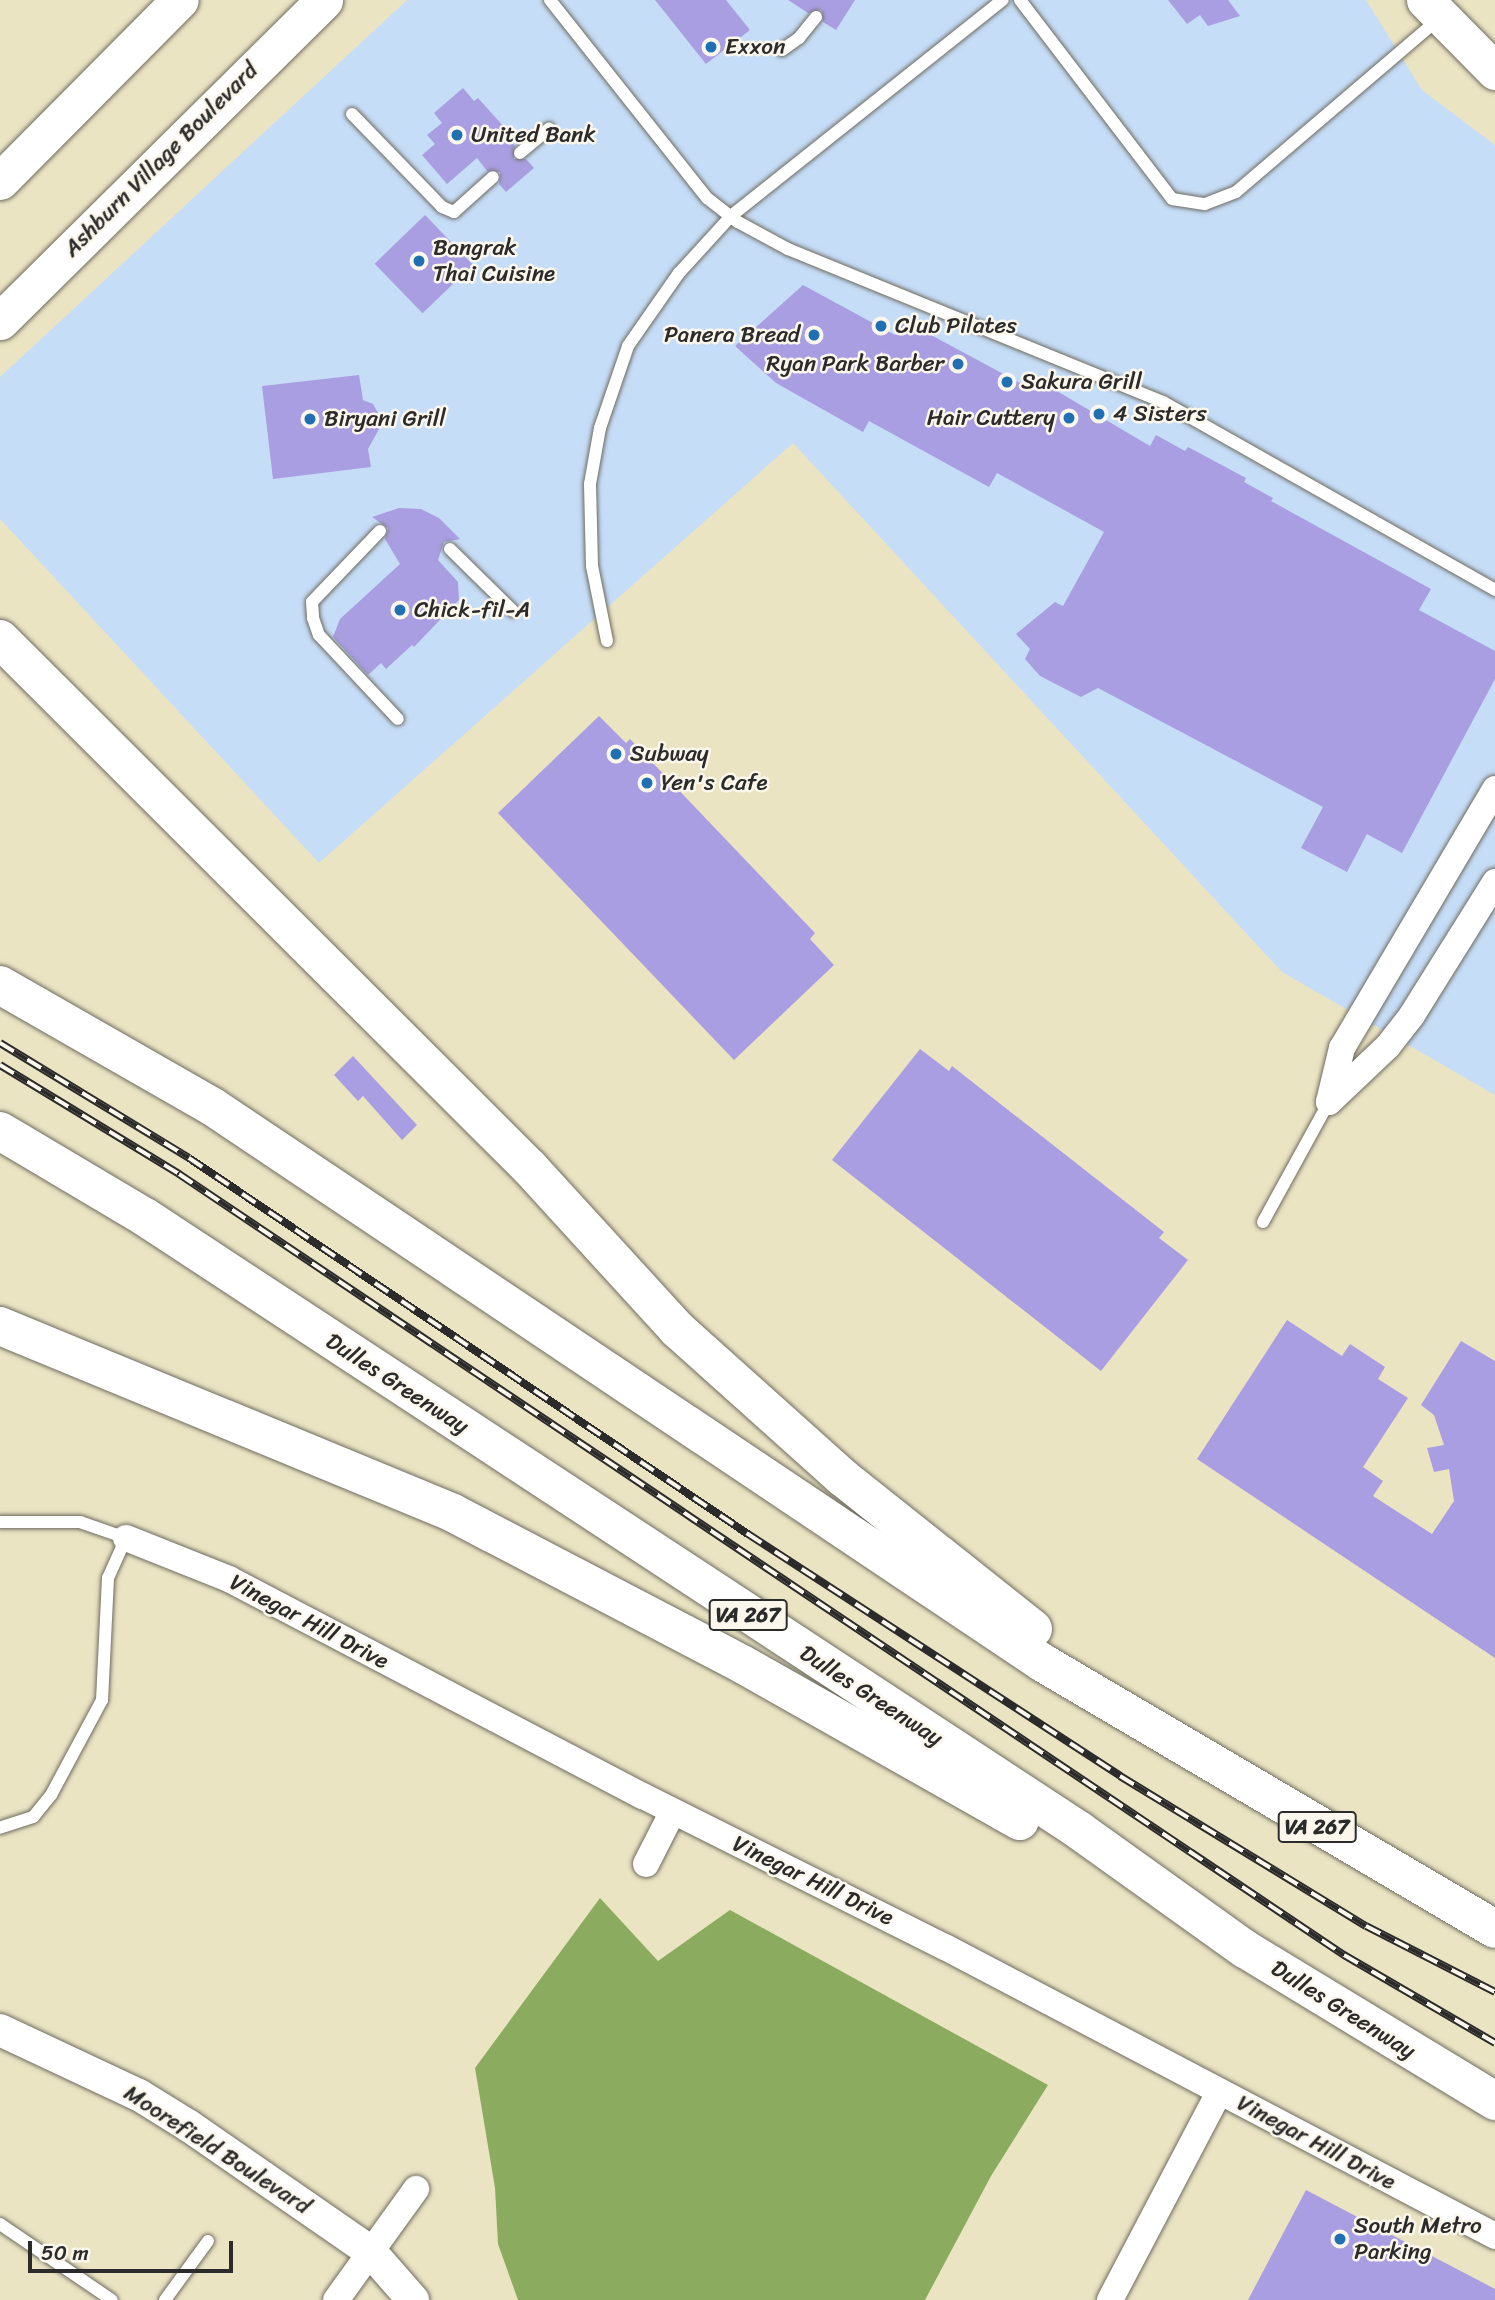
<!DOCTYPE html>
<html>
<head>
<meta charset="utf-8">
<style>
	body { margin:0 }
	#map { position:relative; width:1495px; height:2300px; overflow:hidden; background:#ebe4c3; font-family:Sriracha,sans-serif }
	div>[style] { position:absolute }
	.built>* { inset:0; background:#c6ddf8 }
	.forest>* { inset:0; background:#8bab5e }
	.building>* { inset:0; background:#a99ee1; transform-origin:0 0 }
	.roads { filter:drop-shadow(0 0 2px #6e6c60) drop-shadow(0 0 2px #6e6c60) }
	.service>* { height:12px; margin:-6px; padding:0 6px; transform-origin:6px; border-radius:6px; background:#fff }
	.minor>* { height:26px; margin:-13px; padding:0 13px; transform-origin:13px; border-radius:13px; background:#fff }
	.tertiary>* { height:32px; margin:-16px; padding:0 16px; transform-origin:16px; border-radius:16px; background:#fff }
	.secondary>* { height:37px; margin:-18.5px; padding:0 18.5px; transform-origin:18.5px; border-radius:18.5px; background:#fff }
	.motorway>* { height:38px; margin:-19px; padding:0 19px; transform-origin:19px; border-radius:19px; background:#fff }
	.rail>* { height:8px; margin-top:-4px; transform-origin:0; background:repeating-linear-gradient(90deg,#fbf7ec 0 16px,#2b2b2b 0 32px); box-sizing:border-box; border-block:2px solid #2b2b2b }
	.dots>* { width:19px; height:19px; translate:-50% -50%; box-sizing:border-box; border:4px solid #fbf7ec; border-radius:50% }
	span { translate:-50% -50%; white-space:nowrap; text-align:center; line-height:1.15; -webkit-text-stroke:5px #fbf7ec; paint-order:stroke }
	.shield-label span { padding:2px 5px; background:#fbf7ec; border:2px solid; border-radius:5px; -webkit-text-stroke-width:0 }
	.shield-label { font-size:21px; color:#2b2b2b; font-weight:700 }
	.poi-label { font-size:23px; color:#2b2b2b }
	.left { translate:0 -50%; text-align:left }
	.right { translate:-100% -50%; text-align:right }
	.street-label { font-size:23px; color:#2b2b2b }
	.scale { position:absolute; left:28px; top:2241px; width:205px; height:32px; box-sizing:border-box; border:4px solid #2b2b2b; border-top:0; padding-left:9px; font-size:21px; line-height:24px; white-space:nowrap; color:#2b2b2b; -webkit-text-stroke:5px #fbf7ec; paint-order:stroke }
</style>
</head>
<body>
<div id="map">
	<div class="built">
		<i style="clip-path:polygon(407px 0,1366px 0,1422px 90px,1495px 145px,1495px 1095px,1282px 972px,793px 443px,319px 863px,0 519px,0 377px)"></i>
	</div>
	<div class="forest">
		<i style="clip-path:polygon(600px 1898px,658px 1961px,730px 1910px,1048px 2085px,991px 2176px,925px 2300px,518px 2300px,498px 2244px,495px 2188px,475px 2068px)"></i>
	</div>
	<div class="building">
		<i style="clip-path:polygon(655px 0,726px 0,750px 30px,706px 64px)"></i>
		<i style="clip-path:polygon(788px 0,855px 0,836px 30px,823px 22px,821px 10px,808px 13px)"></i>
		<i style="clip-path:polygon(1168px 0,1228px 0,1240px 16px,1208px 26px,1200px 15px,1187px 24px)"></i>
		<i style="clip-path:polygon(463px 88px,474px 101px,478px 98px,506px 129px,503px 132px,515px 146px,514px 159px,526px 159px,534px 168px,506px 192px,499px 184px,500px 172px,487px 171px,477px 158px,447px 184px,422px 155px,435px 144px,427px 135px,442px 123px,434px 113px)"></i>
		<i style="left:425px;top:215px;width:69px;height:70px;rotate:46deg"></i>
		<i style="clip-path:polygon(803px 285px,895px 335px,903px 320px,1035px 391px,1040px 381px,1150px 446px,1156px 435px,1185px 451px,1188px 447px,1246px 478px,1244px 482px,1273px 498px,1271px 501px,1431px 589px,1419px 610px,1495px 651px,1495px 679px,1402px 853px,1367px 834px,1347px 872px,1301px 848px,1323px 807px,1098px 688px,1081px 697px,1040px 676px,1025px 659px,1030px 649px,1016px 634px,1055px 602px,1063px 606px,1104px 532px,997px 473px,989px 487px,869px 421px,863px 432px,776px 383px,735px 346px)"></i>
		<i style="clip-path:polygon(359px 375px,363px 400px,373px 404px,383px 422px,368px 449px,371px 467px,273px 479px,262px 386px)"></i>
		<i style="clip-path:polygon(399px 508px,421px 509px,439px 518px,460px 539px,444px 542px,438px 560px,458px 582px,459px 600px,414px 647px,412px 645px,386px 669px,381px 663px,368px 675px,333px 637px,340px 619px,400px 564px,385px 539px,388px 528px,372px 517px)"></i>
		<i style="clip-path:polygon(599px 716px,626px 743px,630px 739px,815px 933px,810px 939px,834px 965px,734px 1060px,498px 813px)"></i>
		<i style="clip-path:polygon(920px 1049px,949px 1071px,952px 1066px,1164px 1232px,1159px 1238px,1188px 1260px,1101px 1371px,832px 1160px)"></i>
		<i style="clip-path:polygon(353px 1056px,417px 1125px,402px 1140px,363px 1096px,358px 1101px,334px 1075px)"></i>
		<i style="clip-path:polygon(1287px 1320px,1342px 1356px,1350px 1344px,1385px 1367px,1378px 1379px,1408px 1398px,1363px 1467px,1383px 1481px,1373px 1496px,1432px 1534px,1454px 1501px,1449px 1469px,1434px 1472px,1427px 1448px,1444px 1445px,1434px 1415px,1421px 1405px,1461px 1341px,1495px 1361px,1495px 1658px,1197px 1459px)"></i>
		<i style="clip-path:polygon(1306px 2190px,1495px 2289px,1495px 2300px,1248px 2300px)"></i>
	</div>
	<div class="roads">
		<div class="service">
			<i style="left:550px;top:0;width:253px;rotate:51.6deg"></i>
			<i style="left:707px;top:198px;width:39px;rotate:38deg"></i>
			<i style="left:738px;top:222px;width:57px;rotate:28.4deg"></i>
			<i style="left:788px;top:249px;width:405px;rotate:22.2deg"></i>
			<i style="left:1163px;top:402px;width:382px;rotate:29.5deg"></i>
			<i style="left:1020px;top:0;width:250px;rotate:52.6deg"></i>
			<i style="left:1172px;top:199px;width:33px;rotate:9deg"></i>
			<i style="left:1205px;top:204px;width:33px;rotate:-21deg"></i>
			<i style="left:1236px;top:192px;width:268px;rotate:-40.5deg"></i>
			<i style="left:782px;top:50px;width:21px;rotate:-35deg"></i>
			<i style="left:799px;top:38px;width:27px;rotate:-51deg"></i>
			<i style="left:352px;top:114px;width:129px;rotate:45.9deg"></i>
			<i style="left:442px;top:207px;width:13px;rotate:23deg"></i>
			<i style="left:454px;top:212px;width:52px;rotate:-41.9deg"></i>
			<i style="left:520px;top:153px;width:38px;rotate:-40deg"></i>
			<i style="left:380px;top:531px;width:98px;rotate:133.8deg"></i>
			<i style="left:312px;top:602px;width:16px;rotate:86deg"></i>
			<i style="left:313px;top:618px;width:18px;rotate:71deg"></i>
			<i style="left:319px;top:635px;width:115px;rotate:46.8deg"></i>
			<i style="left:450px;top:549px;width:88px;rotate:44.5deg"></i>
			<i style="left:607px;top:641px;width:76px;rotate:-101.3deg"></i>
			<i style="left:592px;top:566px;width:82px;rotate:-91.4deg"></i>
			<i style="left:590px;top:484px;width:57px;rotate:-79.9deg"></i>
			<i style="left:600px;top:428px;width:87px;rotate:-71.1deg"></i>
			<i style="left:628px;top:346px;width:89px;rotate:-55.1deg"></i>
			<i style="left:679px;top:273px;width:77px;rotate:-47.6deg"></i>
			<i style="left:731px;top:216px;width:347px;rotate:-38.5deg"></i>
			<i style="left:1263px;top:1222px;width:137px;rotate:-61.2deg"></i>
			<i style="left:0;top:1522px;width:80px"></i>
			<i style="left:80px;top:1522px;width:49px;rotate:19.2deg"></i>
			<i style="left:126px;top:1538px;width:44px;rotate:114.2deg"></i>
			<i style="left:108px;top:1578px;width:122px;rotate:92.8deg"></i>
			<i style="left:102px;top:1700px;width:108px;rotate:118.2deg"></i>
			<i style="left:51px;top:1795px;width:28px;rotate:129deg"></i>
			<i style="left:33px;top:1817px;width:35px;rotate:162deg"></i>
			<i style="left:0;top:2224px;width:135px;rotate:34.2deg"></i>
			<i style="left:165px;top:2300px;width:73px;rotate:-53.9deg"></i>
		</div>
		<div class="minor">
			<i style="left:1329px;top:1102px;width:56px;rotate:-76.5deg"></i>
			<i style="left:1342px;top:1048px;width:301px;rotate:-59.4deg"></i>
			<i style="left:1329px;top:1102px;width:81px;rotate:-43.5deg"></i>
			<i style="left:1388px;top:1046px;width:39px;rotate:-52deg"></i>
			<i style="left:1412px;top:1015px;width:157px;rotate:-58deg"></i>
			<i style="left:126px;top:1538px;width:111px;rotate:21.7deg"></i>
			<i style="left:229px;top:1579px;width:467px;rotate:27.7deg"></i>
			<i style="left:643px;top:1796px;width:338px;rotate:26.6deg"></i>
			<i style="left:945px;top:1947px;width:621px;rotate:27.72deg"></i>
			<i style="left:646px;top:1864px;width:59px;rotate:-63deg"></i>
			<i style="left:336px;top:2300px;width:137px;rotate:-54.2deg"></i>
			<i style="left:1110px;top:2300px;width:235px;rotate:-62.3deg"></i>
		</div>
		<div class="tertiary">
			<i style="left:0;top:2030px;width:153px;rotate:25.1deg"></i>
			<i style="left:139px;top:2095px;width:59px;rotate:31.8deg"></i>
			<i style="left:189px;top:2126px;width:221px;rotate:34.7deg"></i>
			<i style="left:371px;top:2252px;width:64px;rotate:48.8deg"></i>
		</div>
		<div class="secondary">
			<i style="left:1425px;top:0;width:100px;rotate:45.4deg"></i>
			<i style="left:0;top:181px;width:255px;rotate:-45.2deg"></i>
			<i style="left:0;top:321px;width:456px;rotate:-44.7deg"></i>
		</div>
		<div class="motorway">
			<i style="left:0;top:639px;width:749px;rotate:44.95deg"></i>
			<i style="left:530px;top:1168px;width:218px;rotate:47.6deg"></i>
			<i style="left:677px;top:1329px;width:222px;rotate:41.9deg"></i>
			<i style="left:842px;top:1477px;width:244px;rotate:38.5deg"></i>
			<i style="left:0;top:985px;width:245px;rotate:29.8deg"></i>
			<i style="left:213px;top:1107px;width:999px;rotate:33.82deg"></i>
			<i style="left:1043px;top:1663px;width:524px;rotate:30.48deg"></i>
			<i style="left:0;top:1131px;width:169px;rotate:30.7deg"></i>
			<i style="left:145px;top:1217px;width:1119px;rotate:33.29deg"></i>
			<i style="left:1080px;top:1831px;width:203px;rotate:35.6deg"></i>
			<i style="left:1245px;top:1949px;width:293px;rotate:31.3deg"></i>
			<i style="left:0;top:1326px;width:490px;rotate:22.4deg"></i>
			<i style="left:453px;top:1513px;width:326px;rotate:27.6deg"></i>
			<i style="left:742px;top:1664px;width:319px;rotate:29.5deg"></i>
		</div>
	</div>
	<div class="rail">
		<i style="left:0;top:1043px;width:221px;rotate:31.3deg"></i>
		<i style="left:189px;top:1158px;width:674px;rotate:33.93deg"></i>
		<i style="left:748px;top:1534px;width:444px;rotate:33deg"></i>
		<i style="left:1120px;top:1776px;width:288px;rotate:31.4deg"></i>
		<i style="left:1366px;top:1926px;width:145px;rotate:27.1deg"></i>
		<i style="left:0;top:1065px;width:210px;rotate:31.3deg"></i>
		<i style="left:179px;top:1174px;width:1403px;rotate:33.84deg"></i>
		<i style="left:1344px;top:1955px;width:175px;rotate:30.2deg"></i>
	</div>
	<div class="dots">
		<i style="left:711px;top:47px;background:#1f6fb2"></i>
		<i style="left:457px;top:135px;background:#1f6fb2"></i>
		<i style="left:419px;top:261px;background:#1f6fb2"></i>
		<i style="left:881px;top:326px;background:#1f6fb2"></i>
		<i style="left:814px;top:335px;background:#1f6fb2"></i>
		<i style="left:958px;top:364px;background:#1f6fb2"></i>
		<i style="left:1007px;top:382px;background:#1f6fb2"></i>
		<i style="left:1099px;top:414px;background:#1f6fb2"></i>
		<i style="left:1069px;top:418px;background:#1f6fb2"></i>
		<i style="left:310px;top:419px;background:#1f6fb2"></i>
		<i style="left:400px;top:610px;background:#1f6fb2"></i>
		<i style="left:616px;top:754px;background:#1f6fb2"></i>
		<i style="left:647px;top:783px;background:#1f6fb2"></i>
		<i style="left:1340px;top:2239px;background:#1f6fb2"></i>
	</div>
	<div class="shield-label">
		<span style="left:748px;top:1615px">VA 267</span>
		<span style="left:1317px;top:1827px">VA 267</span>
	</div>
	<div class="poi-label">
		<span class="left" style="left:725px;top:47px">Exxon</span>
		<span class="left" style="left:471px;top:135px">United Bank</span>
		<span class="left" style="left:433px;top:261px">Bangrak<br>Thai Cuisine</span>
		<span class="left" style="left:895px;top:326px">Club Pilates</span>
		<span class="right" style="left:800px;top:335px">Panera Bread</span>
		<span class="right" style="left:944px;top:364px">Ryan Park Barber</span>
		<span class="left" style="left:1021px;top:382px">Sakura Grill</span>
		<span class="left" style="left:1113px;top:414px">4 Sisters</span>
		<span class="right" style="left:1055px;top:418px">Hair Cuttery</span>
		<span class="left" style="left:324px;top:419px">Biryani Grill</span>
		<span class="left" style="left:414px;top:610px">Chick-fil-A</span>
		<span class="left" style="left:630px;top:754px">Subway</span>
		<span class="left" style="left:661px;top:783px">Yen's Cafe</span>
		<span class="left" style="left:1354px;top:2239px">South Metro<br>Parking</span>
	</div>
	<div class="street-label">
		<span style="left:161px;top:160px;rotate:-45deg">Ashburn Village Boulevard</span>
		<span style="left:397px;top:1384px;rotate:33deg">Dulles Greenway</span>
		<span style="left:309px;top:1622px;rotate:28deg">Vinegar Hill Drive</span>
		<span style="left:871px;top:1696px;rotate:33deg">Dulles Greenway</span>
		<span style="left:813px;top:1881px;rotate:26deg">Vinegar Hill Drive</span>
		<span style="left:1343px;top:2010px;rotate:32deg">Dulles Greenway</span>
		<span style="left:1316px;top:2143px;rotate:28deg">Vinegar Hill Drive</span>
		<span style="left:217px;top:2150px;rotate:33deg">Moorefield Boulevard</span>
	</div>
	<div class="scale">50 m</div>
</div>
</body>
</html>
